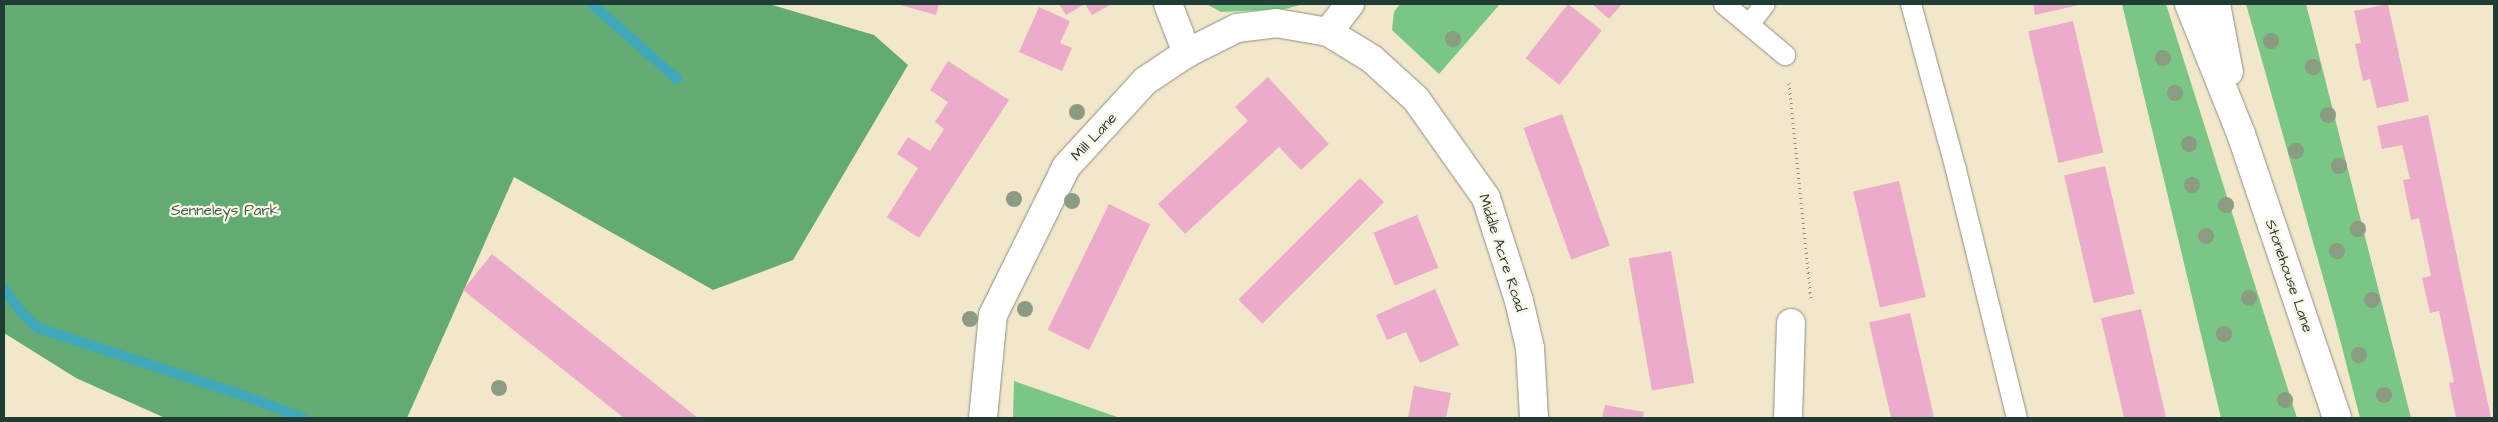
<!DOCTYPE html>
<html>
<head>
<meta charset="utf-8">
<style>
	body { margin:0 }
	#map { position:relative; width:2498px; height:422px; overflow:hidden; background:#f2e7cb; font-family:"Architects Daughter",sans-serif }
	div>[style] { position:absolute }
	.green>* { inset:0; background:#79c685 }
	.forest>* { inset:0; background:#62ab72 }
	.stream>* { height:10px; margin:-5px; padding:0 5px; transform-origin:5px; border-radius:5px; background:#3ea9bd }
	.building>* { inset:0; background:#ecabca; transform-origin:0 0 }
	.path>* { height:3px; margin-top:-1.5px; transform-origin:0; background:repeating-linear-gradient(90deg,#889280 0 1px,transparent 0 5px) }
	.roads { filter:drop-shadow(0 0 1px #889280) drop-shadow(0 0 1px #889280) }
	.service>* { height:20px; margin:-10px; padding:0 10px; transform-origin:10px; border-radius:10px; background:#fff }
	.minor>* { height:28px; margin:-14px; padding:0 14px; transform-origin:14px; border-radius:14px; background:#fff }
	.tertiary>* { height:28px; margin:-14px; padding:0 14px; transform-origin:14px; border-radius:14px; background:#fff }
	.trees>* { width:16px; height:16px; margin:-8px; border-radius:50%; background:#8b9c83 }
	span { translate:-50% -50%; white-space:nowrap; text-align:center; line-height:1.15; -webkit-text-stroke:4.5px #fcf5e5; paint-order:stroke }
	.street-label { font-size:15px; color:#1f3d34 }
	.park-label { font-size:15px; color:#365f48 }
	.frame { position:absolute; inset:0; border:5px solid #1f3d34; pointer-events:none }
</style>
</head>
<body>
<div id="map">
	<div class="green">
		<i style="clip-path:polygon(1209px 4px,1304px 4px,1285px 9px,1221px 12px,1208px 5px)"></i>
		<i style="clip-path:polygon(1400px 4px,1500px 4px,1439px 74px,1392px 30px,1394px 12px)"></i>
		<i style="clip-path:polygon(2122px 4px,2166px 4px,2297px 418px,2221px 418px)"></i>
		<i style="clip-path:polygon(2246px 4px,2306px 4px,2411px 418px,2360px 418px,2335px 320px)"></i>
		<i style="clip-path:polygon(1014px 381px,1120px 418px,1013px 418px)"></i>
	</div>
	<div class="forest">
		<i style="clip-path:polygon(4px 4px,769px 4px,874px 35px,908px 65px,793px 260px,713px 290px,514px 177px,407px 418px,165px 418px,76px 378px,4px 333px)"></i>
	</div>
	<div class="stream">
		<i style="left:592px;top:4px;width:113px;rotate:41.4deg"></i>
		<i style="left:4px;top:289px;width:31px;rotate:53deg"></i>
		<i style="left:23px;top:314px;width:21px;rotate:43deg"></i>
		<i style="left:38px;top:328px;width:221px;rotate:18.2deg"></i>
		<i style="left:248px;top:397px;width:59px;rotate:20.9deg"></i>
	</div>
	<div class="building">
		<i style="clip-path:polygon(897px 4px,939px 4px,936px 15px)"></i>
		<i style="clip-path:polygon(1059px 4px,1085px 4px,1066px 15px)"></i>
		<i style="clip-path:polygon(1085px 4px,1112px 4px,1092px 15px)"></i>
		<i style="left:1568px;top:4px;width:43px;height:69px;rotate:38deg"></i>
		<i style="clip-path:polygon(1592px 4px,1622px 4px,1609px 19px)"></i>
		<i style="clip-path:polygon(2033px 4px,2079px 4px,2079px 5px,2035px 15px)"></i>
		<i style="clip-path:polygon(2388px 4px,2409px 101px,2377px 108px,2370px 79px,2363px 81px,2355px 44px,2361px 43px,2354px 11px)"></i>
		<i style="clip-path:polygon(1039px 7px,1070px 21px,1060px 43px,1072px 48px,1062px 71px,1019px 52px)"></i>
		<i style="left:2073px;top:21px;width:135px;height:46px;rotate:77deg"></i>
		<i style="clip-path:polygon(948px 61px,1009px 100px,919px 238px,887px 217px,918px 168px,897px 154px,908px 137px,930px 151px,944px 129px,935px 122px,948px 102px,930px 90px)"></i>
		<i style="clip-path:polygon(1268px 77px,1329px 144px,1301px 170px,1279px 147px,1185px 234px,1158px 204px,1248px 121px,1235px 107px)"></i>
		<i style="left:1562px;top:114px;width:140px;height:41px;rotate:70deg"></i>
		<i style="clip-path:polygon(2428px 115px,2463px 286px,2491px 418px,2456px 418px,2449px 383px,2454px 382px,2439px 311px,2430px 313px,2422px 278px,2431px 276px,2419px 218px,2411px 220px,2403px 180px,2410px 179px,2402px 145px,2382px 149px,2377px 126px)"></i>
		<i style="left:2105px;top:166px;width:131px;height:42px;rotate:77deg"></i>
		<i style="left:1360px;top:178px;width:34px;height:172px;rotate:45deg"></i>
		<i style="left:1899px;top:181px;width:119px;height:47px;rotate:77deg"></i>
		<i style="left:1109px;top:204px;width:46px;height:140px;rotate:26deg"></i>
		<i style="left:1417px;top:215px;width:57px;height:47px;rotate:68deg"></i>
		<i style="left:1671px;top:251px;width:134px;height:43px;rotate:80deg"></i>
		<i style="clip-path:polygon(492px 254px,698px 418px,624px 418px,463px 290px)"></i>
		<i style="clip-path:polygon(1435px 289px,1459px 345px,1420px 363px,1406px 332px,1387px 340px,1376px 315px)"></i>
		<i style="left:2141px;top:309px;width:112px;height:41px;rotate:77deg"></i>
		<i style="left:1910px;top:313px;width:108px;height:42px;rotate:77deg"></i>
		<i style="clip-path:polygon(1414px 386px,1451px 393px,1446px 418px,1408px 418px)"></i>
		<i style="clip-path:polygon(1605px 405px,1644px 412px,1643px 418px,1602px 418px)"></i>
	</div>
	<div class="path">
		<i style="left:1789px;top:83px;width:216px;rotate:84.2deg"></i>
		<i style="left:4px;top:311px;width:40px;rotate:42deg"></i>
		<i style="left:34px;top:338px;width:159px;rotate:30.3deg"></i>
	</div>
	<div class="roads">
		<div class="service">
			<i style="left:1724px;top:4px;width:80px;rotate:39.9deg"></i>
			<i style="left:1911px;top:4px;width:172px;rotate:74.8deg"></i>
			<i style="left:1956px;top:170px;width:255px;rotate:76.2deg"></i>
			<i style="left:1749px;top:25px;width:26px;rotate:-53deg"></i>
		</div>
		<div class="minor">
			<i style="left:1168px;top:4px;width:53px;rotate:68.8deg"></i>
			<i style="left:1328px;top:32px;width:36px;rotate:-52deg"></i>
			<i style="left:983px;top:418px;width:103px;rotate:-84.5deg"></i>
			<i style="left:993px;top:315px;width:165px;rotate:-63.7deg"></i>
			<i style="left:1066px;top:167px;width:117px;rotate:-47.4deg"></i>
			<i style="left:1145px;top:81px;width:50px;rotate:-33.7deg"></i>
			<i style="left:1187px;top:53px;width:56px;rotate:-26.6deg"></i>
			<i style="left:1237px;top:28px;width:39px;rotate:-7deg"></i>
			<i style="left:1276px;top:23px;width:53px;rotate:9.8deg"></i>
			<i style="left:1328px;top:32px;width:52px;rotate:31.5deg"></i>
			<i style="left:1372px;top:59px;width:59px;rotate:42.3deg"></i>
			<i style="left:1416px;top:99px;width:121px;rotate:54.7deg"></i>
			<i style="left:1486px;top:198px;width:108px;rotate:72.2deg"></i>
			<i style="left:1519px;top:301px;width:48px;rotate:76.8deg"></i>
			<i style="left:1530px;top:348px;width:70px;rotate:86.7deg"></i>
			<i style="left:1788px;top:418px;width:95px;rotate:-88.2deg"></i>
		</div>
		<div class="tertiary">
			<i style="left:2189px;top:4px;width:140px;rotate:68.2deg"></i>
			<i style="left:2241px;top:134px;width:300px;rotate:71.3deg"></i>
			<i style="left:2216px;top:4px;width:69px;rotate:79.2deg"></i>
		</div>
	</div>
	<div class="trees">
		<i style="left:1453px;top:39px"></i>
		<i style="left:2271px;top:41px"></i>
		<i style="left:2163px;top:58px"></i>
		<i style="left:2313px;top:67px"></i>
		<i style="left:2175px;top:93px"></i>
		<i style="left:1077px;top:112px"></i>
		<i style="left:2328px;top:115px"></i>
		<i style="left:2189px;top:144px"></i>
		<i style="left:2296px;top:151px"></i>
		<i style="left:2339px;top:166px"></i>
		<i style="left:2192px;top:185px"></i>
		<i style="left:1014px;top:199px"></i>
		<i style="left:1072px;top:201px"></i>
		<i style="left:2226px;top:205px"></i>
		<i style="left:2358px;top:229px"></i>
		<i style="left:2206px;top:236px"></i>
		<i style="left:2337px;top:251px"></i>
		<i style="left:2249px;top:298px"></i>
		<i style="left:2372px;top:300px"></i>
		<i style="left:1025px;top:309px"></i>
		<i style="left:970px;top:319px"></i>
		<i style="left:2224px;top:334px"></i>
		<i style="left:2359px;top:355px"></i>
		<i style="left:499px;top:388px"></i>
		<i style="left:2384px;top:395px"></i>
		<i style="left:2285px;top:400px"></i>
	</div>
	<div class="street-label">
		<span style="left:1094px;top:137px;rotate:-47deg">Mill Lane</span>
		<span style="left:1502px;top:253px;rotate:72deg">Middle Acre Road</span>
		<span style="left:2289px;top:276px;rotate:71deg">Stonehouse Lane</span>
	</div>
	<div class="park-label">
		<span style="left:225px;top:211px">Senneleys Park</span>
	</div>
	<div class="frame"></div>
</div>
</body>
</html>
